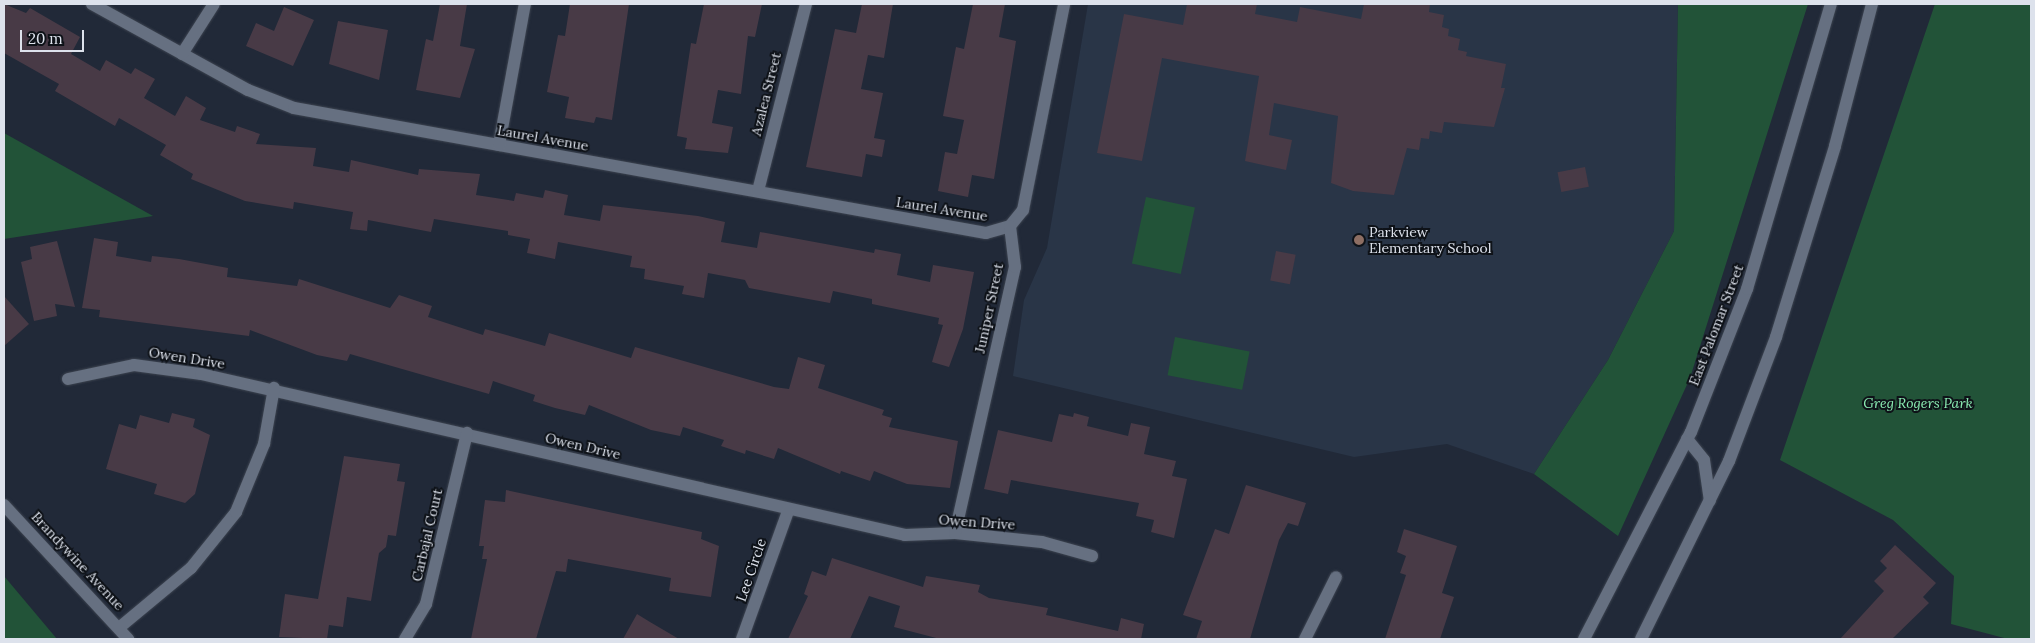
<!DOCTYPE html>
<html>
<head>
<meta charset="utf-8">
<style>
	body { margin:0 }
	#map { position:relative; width:2035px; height:643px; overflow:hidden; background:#212938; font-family:Lora,serif }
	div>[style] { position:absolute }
	.built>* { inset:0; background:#293547 }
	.green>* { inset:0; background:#225338; transform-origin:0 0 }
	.building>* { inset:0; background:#483a46; transform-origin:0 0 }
	.roads { filter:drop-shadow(0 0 1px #3d4450) drop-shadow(0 0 1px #3d4450) }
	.street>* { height:12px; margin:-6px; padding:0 6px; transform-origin:6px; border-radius:6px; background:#667081 }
	.secondary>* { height:12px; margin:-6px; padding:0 6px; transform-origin:6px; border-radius:6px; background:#667081 }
	.dots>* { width:14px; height:14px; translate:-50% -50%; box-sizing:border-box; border:2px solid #0e1218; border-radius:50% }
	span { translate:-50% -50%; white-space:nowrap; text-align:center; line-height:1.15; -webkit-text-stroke:4px #0e1218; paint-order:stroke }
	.street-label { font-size:14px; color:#dde2ec }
	.poi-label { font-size:14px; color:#dde2ec }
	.left { translate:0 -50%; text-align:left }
	.park-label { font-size:14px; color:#8aecb2; font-style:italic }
	.frame { position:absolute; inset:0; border:5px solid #dde2ec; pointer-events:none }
	.scale { position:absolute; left:20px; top:30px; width:64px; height:22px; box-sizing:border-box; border:2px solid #dde2ec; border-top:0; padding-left:6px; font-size:15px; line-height:18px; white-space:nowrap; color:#dde2ec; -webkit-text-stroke:4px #0e1218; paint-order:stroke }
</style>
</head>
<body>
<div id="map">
	<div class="built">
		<i style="clip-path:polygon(1088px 4px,1678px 4px,1674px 231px,1608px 360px,1534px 474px,1447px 444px,1354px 457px,1013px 376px,1024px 300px,1047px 248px)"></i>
	</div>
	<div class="green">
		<i style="clip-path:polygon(1678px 4px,1808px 4px,1690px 378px,1618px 536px,1534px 474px,1608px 360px,1674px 231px)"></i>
		<i style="clip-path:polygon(1935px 4px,2031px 4px,2031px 639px,2008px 639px,1951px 624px,1954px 576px,1893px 520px,1780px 460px)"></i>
		<i style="clip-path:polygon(4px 133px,153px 216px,4px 239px)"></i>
		<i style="left:1146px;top:197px;width:50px;height:68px;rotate:12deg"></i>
		<i style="left:1175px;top:337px;width:76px;height:39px;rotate:11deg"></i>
		<i style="clip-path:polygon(4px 576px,57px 639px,4px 639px)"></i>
	</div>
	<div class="building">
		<i style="clip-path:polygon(4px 4px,26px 13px,30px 8px,80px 37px,71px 54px,100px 71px,106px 60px,131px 74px,135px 68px,155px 79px,144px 98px,175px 116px,186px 96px,206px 108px,200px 120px,235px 132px,237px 126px,260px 134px,256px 144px,316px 148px,313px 166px,349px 172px,351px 160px,418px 175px,419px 169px,480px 174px,476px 195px,514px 201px,516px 193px,543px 198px,545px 190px,568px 195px,564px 215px,600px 221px,603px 205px,698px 216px,725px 222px,721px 242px,757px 248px,760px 232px,874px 253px,875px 249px,901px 254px,897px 275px,930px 282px,933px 265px,974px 272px,963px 329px,949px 367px,932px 362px,943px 325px,938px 324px,939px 318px,872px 304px,872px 299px,833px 291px,830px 303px,749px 288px,745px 280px,708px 273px,704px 298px,682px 294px,684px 286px,644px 279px,645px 269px,630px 267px,632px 256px,558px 242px,555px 259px,527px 253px,530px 239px,508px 235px,508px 231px,434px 219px,431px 232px,368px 220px,367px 231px,350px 229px,353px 212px,294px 202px,293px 209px,245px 201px,191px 179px,193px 174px,160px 155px,166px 145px,119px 118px,115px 126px,55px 91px,59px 84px,4px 53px)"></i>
		<i style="clip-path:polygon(440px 4px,467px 4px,460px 46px,475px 49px,460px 98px,416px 90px,426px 39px,433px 41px)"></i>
		<i style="clip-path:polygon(570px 4px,629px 4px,612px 120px,596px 117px,594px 123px,565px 118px,569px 97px,547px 92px,558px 35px,565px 36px)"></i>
		<i style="clip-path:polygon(704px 4px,762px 4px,755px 37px,748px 36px,741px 94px,718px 90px,712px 123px,733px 127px,728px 153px,685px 149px,687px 138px,677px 136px,691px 43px,696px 44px)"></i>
		<i style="clip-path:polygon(862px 4px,893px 4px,884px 58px,868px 55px,861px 89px,883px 93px,874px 138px,885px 140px,882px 157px,866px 154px,862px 177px,806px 167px,835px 29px,856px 33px)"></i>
		<i style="clip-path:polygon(973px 4px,1005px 4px,999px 37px,1016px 41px,994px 179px,972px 175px,968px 197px,938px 191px,945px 152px,957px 154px,964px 120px,943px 116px,956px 47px,964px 49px)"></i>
		<i style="clip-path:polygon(1187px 4px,1257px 4px,1255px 14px,1297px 22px,1300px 7px,1361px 19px,1364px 4px,1430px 4px,1429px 12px,1444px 15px,1442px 27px,1449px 29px,1448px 36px,1460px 39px,1458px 50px,1467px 52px,1466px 56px,1506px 64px,1501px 88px,1505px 88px,1494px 127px,1444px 122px,1442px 133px,1430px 131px,1429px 139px,1421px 138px,1419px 150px,1407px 148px,1394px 195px,1353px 191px,1331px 183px,1338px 116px,1274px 103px,1269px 135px,1292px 140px,1286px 170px,1245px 161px,1259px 76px,1162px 58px,1142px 161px,1097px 153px,1124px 14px,1183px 25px)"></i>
		<i style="clip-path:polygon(284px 7px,314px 20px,293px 66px,246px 46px,256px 23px,274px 31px)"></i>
		<i style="clip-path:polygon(338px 21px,388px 30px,379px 80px,329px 64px)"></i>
		<i style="left:1585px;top:167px;width:20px;height:28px;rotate:79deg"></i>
		<i style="clip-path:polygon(94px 238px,118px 242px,116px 256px,151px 262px,152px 256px,179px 259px,228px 268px,227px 277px,297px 286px,299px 279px,390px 308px,399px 295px,432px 306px,428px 317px,483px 335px,485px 329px,545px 346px,549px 333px,631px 358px,635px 347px,774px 387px,789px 389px,798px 357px,825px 365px,818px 388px,884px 410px,882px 415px,892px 418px,889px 427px,958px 441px,950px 488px,907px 484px,874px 471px,870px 481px,841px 471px,840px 474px,778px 448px,774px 459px,746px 450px,745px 454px,721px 446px,724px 440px,683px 427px,680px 436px,651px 430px,589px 405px,585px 415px,555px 408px,533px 401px,535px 395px,493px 381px,489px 394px,350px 354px,347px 361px,317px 355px,250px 330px,249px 336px,99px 317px,100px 310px,82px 308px)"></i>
		<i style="clip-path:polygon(57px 241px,75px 307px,55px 304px,57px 316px,34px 321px,21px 262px,32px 259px,30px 247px)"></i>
		<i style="left:1276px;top:251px;width:20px;height:30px;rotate:11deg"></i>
		<i style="clip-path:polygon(4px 296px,29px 324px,4px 346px)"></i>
		<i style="clip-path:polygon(172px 413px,195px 419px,193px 427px,210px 435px,195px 494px,185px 503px,154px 494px,157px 484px,106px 469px,119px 424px,136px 429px,140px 415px,169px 423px)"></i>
		<i style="clip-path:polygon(1074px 413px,1089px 417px,1087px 426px,1128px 436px,1131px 423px,1150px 427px,1144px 454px,1176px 461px,1172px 476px,1187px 479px,1174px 538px,1151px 532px,1154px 520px,1136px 516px,1139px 503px,1011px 480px,1008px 494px,984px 489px,998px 430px,1052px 442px,1059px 414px,1073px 417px)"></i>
		<i style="clip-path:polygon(344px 456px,400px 464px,397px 481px,405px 482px,396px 536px,388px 535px,386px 547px,379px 553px,371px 601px,347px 597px,343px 627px,329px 625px,327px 639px,279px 637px,285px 594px,318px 599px)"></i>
		<i style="clip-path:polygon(1246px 485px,1306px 503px,1298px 526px,1288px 523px,1279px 540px,1250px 639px,1196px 639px,1202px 621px,1183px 615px,1215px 529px,1229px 534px)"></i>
		<i style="clip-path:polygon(506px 490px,702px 532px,701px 539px,719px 546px,711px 597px,669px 591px,671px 578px,568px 559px,566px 572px,556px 571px,536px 639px,471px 639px,487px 559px,482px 559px,484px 546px,479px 546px,485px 500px,505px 502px)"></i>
		<i style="clip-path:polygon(1404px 529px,1457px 546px,1442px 593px,1454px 597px,1440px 639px,1385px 639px,1406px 575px,1400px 573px,1406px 556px,1397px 552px)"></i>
		<i style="clip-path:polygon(1895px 545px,1936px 583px,1923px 597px,1929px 603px,1892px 639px,1840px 639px,1884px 591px,1874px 581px,1887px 568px,1880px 561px)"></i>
		<i style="clip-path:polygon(832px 558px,923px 587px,926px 576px,980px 585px,978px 592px,989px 598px,1048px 608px,1046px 615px,1118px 631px,1121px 618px,1144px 624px,1141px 639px,940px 639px,894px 627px,900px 606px,869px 596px,850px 639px,788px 639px,808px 596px,804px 594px,812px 571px,826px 576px)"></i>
		<i style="clip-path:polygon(637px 614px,650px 622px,679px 639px,623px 639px)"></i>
	</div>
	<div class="roads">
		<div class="street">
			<i style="left:92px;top:4px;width:178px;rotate:28.9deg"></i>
			<i style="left:248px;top:90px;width:49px;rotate:21.4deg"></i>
			<i style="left:294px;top:108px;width:703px;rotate:10.24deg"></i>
			<i style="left:986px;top:233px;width:25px;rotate:-16deg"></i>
			<i style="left:1010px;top:226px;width:21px;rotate:-51deg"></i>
			<i style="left:1023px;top:210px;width:210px;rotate:-78.7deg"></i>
			<i style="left:182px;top:54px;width:59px;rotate:-57.4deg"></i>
			<i style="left:499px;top:145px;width:143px;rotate:-79.6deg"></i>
			<i style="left:758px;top:191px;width:193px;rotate:-75.6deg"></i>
			<i style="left:68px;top:379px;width:67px;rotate:-12deg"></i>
			<i style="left:134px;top:365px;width:68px;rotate:7.7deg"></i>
			<i style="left:201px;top:374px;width:722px;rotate:12.88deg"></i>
			<i style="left:905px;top:535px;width:50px;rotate:-2.3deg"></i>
			<i style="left:955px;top:533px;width:87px;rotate:5.9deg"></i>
			<i style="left:1042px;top:542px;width:52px;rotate:15.6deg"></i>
			<i style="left:955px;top:533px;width:273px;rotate:-77.3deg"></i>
			<i style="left:1015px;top:267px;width:41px;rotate:-97deg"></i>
			<i style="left:120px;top:627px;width:92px;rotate:-39.7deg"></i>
			<i style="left:191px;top:568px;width:72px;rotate:-51.2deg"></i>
			<i style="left:236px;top:512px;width:74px;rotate:-67.6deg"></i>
			<i style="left:264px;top:444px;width:57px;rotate:-79.9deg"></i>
			<i style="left:405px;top:639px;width:41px;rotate:-59deg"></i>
			<i style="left:426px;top:604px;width:176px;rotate:-76.5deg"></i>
			<i style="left:742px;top:639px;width:136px;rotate:-70.2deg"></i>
			<i style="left:1305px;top:639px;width:69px;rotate:-63.4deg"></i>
		</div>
		<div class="secondary">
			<i style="left:1687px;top:439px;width:27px;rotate:51deg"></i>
			<i style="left:1704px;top:460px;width:41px;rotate:81.7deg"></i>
			<i style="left:4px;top:505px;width:183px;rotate:47.2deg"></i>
			<i style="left:1584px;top:639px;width:233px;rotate:-62.7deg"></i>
			<i style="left:1691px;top:432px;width:154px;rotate:-68.6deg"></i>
			<i style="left:1747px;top:289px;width:297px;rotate:-73.6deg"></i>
			<i style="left:1641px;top:639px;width:199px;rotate:-63.7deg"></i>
			<i style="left:1729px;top:461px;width:133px;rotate:-69.2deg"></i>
			<i style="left:1776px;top:337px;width:200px;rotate:-72.8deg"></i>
			<i style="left:1835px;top:146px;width:147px;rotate:-75.4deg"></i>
		</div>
	</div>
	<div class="dots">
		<i style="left:1359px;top:240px;background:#8d6e63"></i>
	</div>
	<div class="street-label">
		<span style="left:766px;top:94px;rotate:-76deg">Azalea Street</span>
		<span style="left:543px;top:138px;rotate:10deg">Laurel Avenue</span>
		<span style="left:942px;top:209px;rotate:9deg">Laurel Avenue</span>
		<span style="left:989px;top:308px;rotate:-78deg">Juniper Street</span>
		<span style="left:1716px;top:325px;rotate:-69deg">East Palomar Street</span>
		<span style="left:187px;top:358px;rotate:9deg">Owen Drive</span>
		<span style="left:583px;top:446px;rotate:13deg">Owen Drive</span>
		<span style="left:977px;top:522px;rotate:4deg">Owen Drive</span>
		<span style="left:427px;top:535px;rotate:-77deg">Carbajal Court</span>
		<span style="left:78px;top:561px;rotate:47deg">Brandywine Avenue</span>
		<span style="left:751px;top:570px;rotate:-71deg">Lee Circle</span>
	</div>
	<div class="poi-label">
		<span class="left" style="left:1369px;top:240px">Parkview<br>Elementary School</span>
	</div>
	<div class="park-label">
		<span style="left:1918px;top:403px">Greg Rogers Park</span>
	</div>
	<div class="frame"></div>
	<div class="scale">20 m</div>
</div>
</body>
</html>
